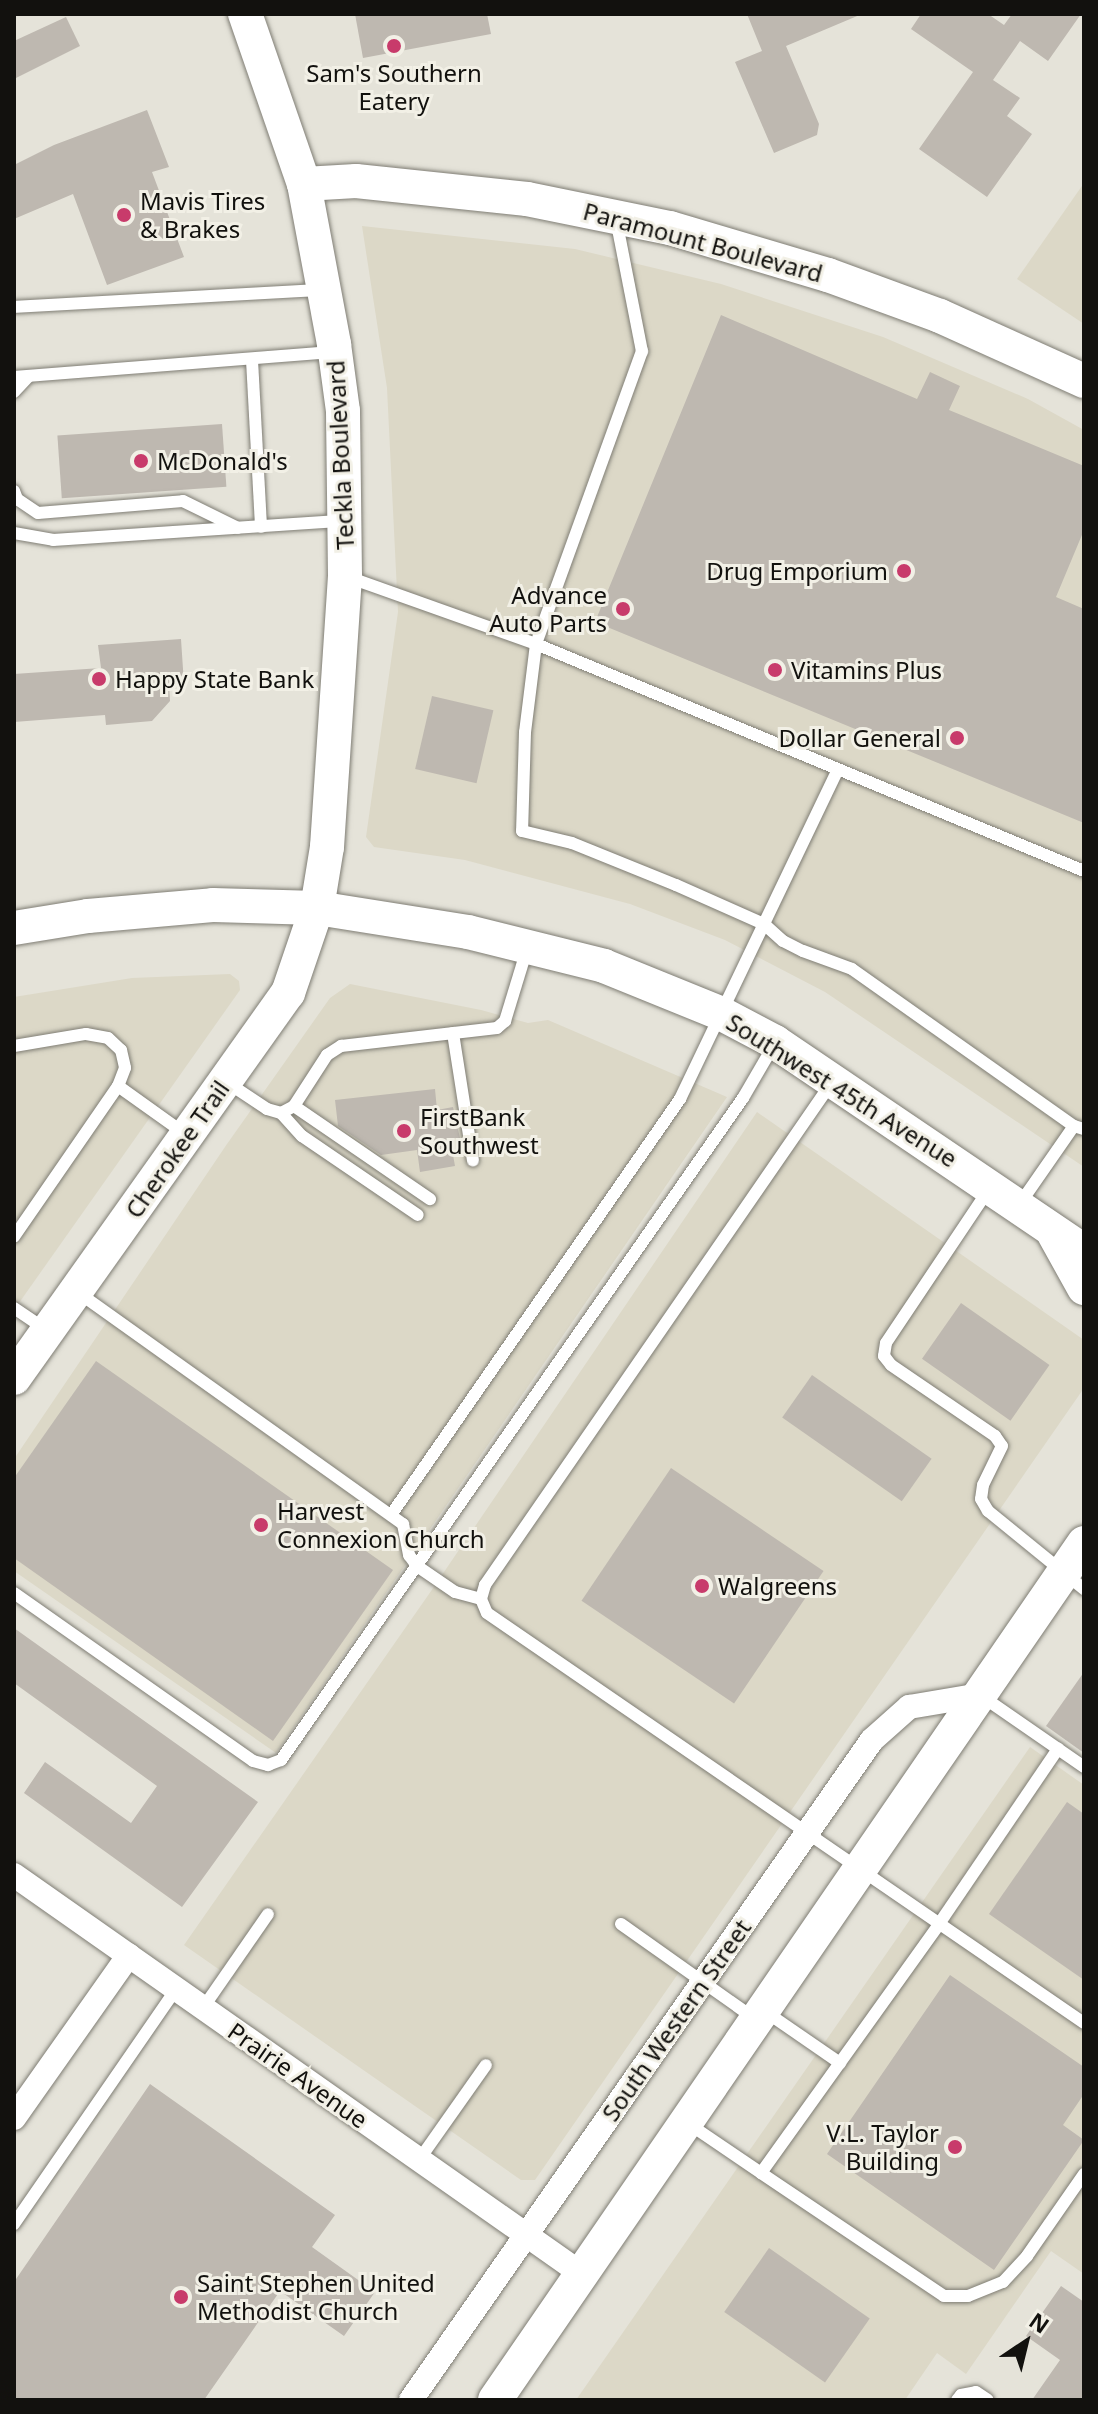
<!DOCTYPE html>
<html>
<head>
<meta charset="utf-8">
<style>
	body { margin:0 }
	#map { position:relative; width:1098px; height:2414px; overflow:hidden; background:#e5e3d9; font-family:"Noto Sans",sans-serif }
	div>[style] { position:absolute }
	.built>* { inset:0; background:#dcd8c7 }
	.building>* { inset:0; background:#beb8b0; transform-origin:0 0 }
	.roads { filter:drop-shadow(0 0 2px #7f7d74) drop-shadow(0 0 2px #7f7d74) }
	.lane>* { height:12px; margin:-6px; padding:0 6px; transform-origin:6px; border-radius:6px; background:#fff }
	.street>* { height:24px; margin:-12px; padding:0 12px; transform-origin:12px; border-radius:12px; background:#fff }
	.secondary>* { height:34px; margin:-17px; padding:0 17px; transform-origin:17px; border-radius:17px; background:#fff }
	.dots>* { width:22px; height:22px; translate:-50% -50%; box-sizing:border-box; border:4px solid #f2f0e6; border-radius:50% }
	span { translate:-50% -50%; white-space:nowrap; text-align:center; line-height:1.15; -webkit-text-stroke:6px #f2f0e6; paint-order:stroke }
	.poi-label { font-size:24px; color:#12110e }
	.left { translate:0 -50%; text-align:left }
	.right { translate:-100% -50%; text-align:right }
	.street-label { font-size:24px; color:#12110e }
	.frame { position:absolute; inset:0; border:16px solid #12110e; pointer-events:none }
	.north { position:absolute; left:986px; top:2302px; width:80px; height:80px; -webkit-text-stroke:6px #f2f0e6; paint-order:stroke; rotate:35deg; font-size:22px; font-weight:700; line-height:32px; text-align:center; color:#12110e }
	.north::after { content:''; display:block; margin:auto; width:28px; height:36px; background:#12110e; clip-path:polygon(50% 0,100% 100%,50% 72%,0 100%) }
</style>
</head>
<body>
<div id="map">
	<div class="built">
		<i style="clip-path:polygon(1084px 183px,1084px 324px,1017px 279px)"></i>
		<i style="clip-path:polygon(362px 226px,575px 249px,721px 284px,883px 337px,1028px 399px,1084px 430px,1084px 1167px,825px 992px,725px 940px,630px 904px,465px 860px,374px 847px,366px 837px,398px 612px,387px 388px)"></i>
		<i style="clip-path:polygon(230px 974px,239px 981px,240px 990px,14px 1310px,14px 997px,132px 978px)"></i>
		<i style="clip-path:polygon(350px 984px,481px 1010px,528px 1023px,548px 1020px,727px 1097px,276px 1753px,14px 1571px,14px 1459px,227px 1144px,330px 998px)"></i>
		<i style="clip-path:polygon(757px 1112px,1084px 1340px,1084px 1388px,535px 2180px,521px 2180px,184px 1945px,429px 1594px)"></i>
		<i style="clip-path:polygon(1030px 1747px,1084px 1785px,1084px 2274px,1051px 2251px,966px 2374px,937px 2353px,905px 2400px,576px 2400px)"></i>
	</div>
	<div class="building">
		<i style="clip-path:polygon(355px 14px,487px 14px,491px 34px,363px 58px)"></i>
		<i style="clip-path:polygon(747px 14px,862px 14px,786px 46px,819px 124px,817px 135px,774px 153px,735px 62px,762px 51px)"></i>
		<i style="clip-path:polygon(921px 14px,988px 14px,1004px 25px,1012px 14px,1081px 14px,1048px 61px,1020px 41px,993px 80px,1020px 98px,1007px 116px,1032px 134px,987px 197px,919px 149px,973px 72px,911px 29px)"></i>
		<i style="clip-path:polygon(66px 17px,80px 46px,14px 79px,14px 41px)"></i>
		<i style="clip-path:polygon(147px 110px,169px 167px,152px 172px,184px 257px,107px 285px,73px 194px,14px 219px,14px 165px,54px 145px)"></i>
		<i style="clip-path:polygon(721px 315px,917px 399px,930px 372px,960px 386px,949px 410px,1084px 466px,1084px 530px,1056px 597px,1084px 609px,1084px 823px,595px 622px)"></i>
		<i style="left:222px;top:424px;width:63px;height:165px;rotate:86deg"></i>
		<i style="clip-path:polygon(181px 639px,184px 684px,169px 684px,170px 701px,152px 721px,106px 725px,105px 715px,14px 722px,14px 674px,101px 668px,98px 645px)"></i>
		<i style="left:432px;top:696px;width:63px;height:75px;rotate:13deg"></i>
		<i style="clip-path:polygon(435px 1089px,437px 1110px,453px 1107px,460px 1138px,450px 1139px,455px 1166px,420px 1172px,417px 1150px,381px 1155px,338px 1126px,335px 1100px)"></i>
		<i style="left:961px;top:1303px;width:108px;height:68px;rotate:35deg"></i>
		<i style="clip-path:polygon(96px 1361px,393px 1570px,273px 1741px,14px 1558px,14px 1478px)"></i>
		<i style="left:812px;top:1375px;width:146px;height:52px;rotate:35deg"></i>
		<i style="left:671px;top:1468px;width:184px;height:160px;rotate:34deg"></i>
		<i style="clip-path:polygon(14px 1628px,258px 1802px,182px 1907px,24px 1793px,45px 1762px,131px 1823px,157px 1786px,14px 1683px)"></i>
		<i style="clip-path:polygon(1084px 1672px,1084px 1753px,1046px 1726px)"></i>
		<i style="clip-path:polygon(1067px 1802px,1084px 1814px,1084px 1980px,989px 1914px)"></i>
		<i style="clip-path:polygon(950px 1975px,1084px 2067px,1084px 2094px,1063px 2125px,1084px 2140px,994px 2270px,827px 2154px)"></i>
		<i style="clip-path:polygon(150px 2084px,335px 2215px,312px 2247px,375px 2292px,344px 2336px,280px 2291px,204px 2400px,14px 2400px,14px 2282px)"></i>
		<i style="left:769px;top:2248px;width:123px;height:78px;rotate:35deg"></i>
		<i style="clip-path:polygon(1061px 2286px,1084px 2302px,1084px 2400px,1032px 2400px,1060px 2360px,1026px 2336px)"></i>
	</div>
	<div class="roads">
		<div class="lane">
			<i style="left:616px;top:219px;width:135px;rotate:78.9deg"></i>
			<i style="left:642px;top:351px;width:312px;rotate:109.9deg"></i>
			<i style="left:536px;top:644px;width:89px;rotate:97.1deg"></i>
			<i style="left:525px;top:732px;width:99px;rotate:91.7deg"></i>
			<i style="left:522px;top:831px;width:51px;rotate:13.5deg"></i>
			<i style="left:572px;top:843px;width:112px;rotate:22deg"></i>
			<i style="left:676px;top:885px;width:96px;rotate:23.9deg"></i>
			<i style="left:764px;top:924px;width:25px;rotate:42deg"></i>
			<i style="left:783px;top:941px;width:22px;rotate:27deg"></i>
			<i style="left:803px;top:951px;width:52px;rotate:20.2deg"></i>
			<i style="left:852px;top:969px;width:272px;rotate:35.3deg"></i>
			<i style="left:14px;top:307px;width:308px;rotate:-3.2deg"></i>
			<i style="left:252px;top:360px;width:167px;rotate:86.9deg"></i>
			<i style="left:14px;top:377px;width:319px;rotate:-4.5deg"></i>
			<i style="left:14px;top:392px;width:21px;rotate:-47deg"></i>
			<i style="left:14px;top:491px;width:9px;rotate:69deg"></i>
			<i style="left:17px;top:499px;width:25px;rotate:34deg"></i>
			<i style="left:38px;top:513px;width:145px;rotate:-4.7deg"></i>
			<i style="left:183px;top:501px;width:61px;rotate:26.1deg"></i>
			<i style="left:14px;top:533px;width:40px;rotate:10deg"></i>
			<i style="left:53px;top:540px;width:290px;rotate:-3.8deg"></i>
			<i style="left:348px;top:577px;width:200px;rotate:19.6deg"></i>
			<i style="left:536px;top:644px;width:593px;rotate:22.5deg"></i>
			<i style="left:453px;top:1033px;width:129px;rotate:81.1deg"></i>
			<i style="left:14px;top:1046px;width:73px;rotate:-9.5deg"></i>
			<i style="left:86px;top:1034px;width:22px;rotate:10deg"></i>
			<i style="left:108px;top:1038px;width:18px;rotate:43deg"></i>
			<i style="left:121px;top:1050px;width:18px;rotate:77deg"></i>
			<i style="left:125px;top:1068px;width:19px;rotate:111deg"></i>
			<i style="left:118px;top:1086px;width:183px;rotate:124.6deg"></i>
			<i style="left:832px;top:1082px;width:611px;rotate:124.6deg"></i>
			<i style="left:485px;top:1585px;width:15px;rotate:106deg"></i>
			<i style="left:481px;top:1599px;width:15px;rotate:67deg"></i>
			<i style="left:487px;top:1613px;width:724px;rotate:34.48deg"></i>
			<i style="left:228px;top:1083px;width:47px;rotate:33.7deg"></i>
			<i style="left:267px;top:1109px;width:15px;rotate:16deg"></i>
			<i style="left:281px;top:1113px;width:15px;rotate:-28deg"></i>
			<i style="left:294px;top:1106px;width:61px;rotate:-57.1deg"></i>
			<i style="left:327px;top:1055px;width:17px;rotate:-33deg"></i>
			<i style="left:341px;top:1046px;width:157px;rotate:-6.6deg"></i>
			<i style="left:497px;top:1028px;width:11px;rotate:-41deg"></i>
			<i style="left:505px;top:1021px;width:75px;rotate:-73deg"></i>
			<i style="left:118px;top:1086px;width:82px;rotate:35.6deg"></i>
			<i style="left:294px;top:1106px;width:165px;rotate:34.4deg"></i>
			<i style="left:281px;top:1113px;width:31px;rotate:48deg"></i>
			<i style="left:302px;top:1136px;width:140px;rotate:34.3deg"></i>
			<i style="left:989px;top:1189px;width:185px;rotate:123.8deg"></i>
			<i style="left:886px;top:1343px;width:13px;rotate:99deg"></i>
			<i style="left:884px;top:1356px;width:11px;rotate:52deg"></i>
			<i style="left:891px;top:1365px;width:126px;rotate:34.3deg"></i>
			<i style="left:995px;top:1436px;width:12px;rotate:55deg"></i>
			<i style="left:1002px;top:1446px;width:43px;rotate:116deg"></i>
			<i style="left:983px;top:1485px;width:14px;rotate:98deg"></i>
			<i style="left:981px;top:1499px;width:14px;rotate:60deg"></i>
			<i style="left:988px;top:1511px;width:124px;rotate:39.1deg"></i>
			<i style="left:1019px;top:1205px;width:96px;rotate:-55.2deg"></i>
			<i style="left:1074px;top:1126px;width:10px;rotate:17deg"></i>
			<i style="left:79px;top:1293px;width:398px;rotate:35.5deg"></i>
			<i style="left:403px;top:1524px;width:32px;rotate:79deg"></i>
			<i style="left:409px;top:1555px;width:14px;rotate:54deg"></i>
			<i style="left:417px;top:1566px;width:46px;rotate:34.4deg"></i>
			<i style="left:455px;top:1592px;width:27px;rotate:15deg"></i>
			<i style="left:14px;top:1308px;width:37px;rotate:34deg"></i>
			<i style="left:391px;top:1515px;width:507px;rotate:-55.21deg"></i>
			<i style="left:680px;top:1099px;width:364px;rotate:-64.4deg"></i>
			<i style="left:14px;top:1593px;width:292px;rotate:35.1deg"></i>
			<i style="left:253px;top:1761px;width:16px;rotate:15deg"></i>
			<i style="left:268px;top:1765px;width:14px;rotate:-21deg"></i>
			<i style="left:281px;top:1760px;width:807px;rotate:-55.09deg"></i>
			<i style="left:743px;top:1098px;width:64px;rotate:-59.8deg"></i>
			<i style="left:983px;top:1697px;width:123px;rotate:34.7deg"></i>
			<i style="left:621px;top:1924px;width:164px;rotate:35.3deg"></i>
			<i style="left:203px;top:2008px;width:114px;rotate:-55.3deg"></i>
			<i style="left:766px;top:2012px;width:90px;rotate:34.6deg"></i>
			<i style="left:689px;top:2124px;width:87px;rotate:34.2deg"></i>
			<i style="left:761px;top:2173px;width:306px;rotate:-54.4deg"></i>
			<i style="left:939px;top:1924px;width:212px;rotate:-55.8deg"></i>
			<i style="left:419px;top:2160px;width:116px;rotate:-54.8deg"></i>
			<i style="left:761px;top:2173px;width:220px;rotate:33.9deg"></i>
			<i style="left:944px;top:2296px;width:24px"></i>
			<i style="left:968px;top:2296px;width:38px;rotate:-22deg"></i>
			<i style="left:1003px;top:2282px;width:35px;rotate:-47deg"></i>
			<i style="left:1027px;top:2256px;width:100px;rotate:-55.2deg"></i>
			<i style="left:14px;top:2224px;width:285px;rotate:-55.4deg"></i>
			<i style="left:957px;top:2400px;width:6px;rotate:-51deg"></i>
			<i style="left:961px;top:2395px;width:15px;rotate:-11deg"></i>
			<i style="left:976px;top:2392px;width:14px;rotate:34deg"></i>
		</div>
		<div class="street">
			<i style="left:14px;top:1875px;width:694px;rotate:35.09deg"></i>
			<i style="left:14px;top:2118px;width:199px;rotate:-54.8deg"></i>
			<i style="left:411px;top:2400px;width:805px;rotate:-55.07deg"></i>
			<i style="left:872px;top:1740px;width:50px;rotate:-41.7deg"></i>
			<i style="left:909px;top:1707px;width:72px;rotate:-9.6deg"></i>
		</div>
		<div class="secondary">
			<i style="left:304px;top:184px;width:52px;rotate:-3.3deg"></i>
			<i style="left:356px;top:181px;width:172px;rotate:6deg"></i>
			<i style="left:527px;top:199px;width:146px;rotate:11.5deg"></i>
			<i style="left:670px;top:228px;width:165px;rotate:16.6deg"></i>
			<i style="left:828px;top:275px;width:119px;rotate:20.1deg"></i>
			<i style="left:940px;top:316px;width:158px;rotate:24.3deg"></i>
			<i style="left:14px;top:928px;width:75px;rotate:-9.2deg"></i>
			<i style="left:88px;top:916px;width:125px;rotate:-5deg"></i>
			<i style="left:213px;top:905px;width:104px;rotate:1.7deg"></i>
			<i style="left:317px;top:908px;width:153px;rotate:9deg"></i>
			<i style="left:468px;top:932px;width:140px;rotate:14deg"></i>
			<i style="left:604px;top:966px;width:127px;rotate:22.1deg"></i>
			<i style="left:722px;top:1014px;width:60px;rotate:27.8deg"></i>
			<i style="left:775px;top:1042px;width:373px;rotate:34.1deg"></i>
			<i style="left:1054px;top:1234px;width:62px;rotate:60.9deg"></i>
			<i style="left:14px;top:1378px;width:473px;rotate:-54.6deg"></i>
			<i style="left:288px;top:993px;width:90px;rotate:-71.2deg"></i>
			<i style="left:317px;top:908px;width:62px;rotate:-80.7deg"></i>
			<i style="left:327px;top:847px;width:272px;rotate:-86.2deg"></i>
			<i style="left:345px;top:576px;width:165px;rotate:-90.7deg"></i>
			<i style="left:343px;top:411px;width:68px;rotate:-97.7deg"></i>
			<i style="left:334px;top:344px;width:163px;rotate:-100.6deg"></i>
			<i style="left:304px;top:184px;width:180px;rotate:-109.1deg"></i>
			<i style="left:495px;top:2400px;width:1040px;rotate:-55.5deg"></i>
		</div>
	</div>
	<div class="dots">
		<i style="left:394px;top:46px;background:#c83b6b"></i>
		<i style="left:124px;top:215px;background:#c83b6b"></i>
		<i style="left:141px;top:461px;background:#c83b6b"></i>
		<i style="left:904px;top:571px;background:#c83b6b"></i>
		<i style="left:623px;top:609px;background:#c83b6b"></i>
		<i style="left:775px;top:670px;background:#c83b6b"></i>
		<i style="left:99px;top:679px;background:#c83b6b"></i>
		<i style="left:957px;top:738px;background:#c83b6b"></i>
		<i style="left:404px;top:1131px;background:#c83b6b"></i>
		<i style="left:261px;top:1525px;background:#c83b6b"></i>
		<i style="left:702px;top:1586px;background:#c83b6b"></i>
		<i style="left:955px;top:2147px;background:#c83b6b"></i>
		<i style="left:181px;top:2297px;background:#c83b6b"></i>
	</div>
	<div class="poi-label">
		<span style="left:394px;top:87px">Sam's Southern<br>Eatery</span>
		<span class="left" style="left:140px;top:215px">Mavis Tires<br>&amp; Brakes</span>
		<span class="left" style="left:157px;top:461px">McDonald's</span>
		<span class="right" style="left:888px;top:571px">Drug Emporium</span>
		<span class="right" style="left:607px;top:609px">Advance<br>Auto Parts</span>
		<span class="left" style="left:791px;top:670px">Vitamins Plus</span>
		<span class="left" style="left:115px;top:679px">Happy State Bank</span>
		<span class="right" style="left:941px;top:738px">Dollar General</span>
		<span class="left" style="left:420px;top:1131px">FirstBank<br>Southwest</span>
		<span class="left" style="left:277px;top:1525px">Harvest<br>Connexion Church</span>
		<span class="left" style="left:718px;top:1586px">Walgreens</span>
		<span class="right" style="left:939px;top:2147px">V.L. Taylor<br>Building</span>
		<span class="left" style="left:197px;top:2297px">Saint Stephen United<br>Methodist Church</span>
	</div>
	<div class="street-label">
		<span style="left:703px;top:242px;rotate:15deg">Paramount Boulevard</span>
		<span style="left:340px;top:455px;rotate:-93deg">Teckla Boulevard</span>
		<span style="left:842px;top:1090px;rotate:32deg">Southwest 45th Avenue</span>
		<span style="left:177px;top:1149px;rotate:-55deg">Cherokee Trail</span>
		<span style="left:676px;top:2020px;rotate:-55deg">South Western Street</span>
		<span style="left:298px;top:2075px;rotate:35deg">Prairie Avenue</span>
	</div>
	<div class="frame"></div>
	<div class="north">N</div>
</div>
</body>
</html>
